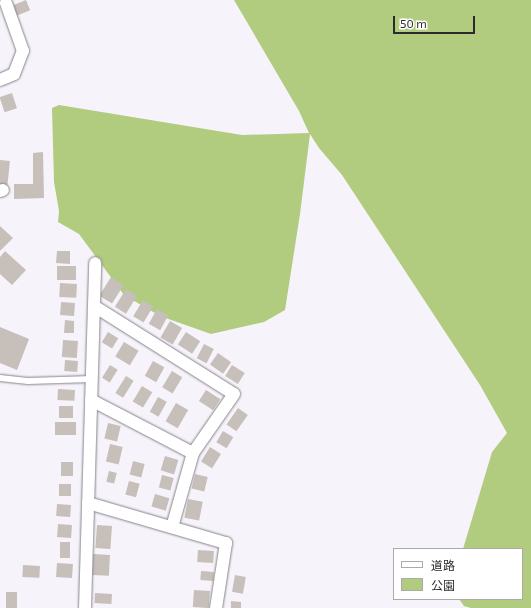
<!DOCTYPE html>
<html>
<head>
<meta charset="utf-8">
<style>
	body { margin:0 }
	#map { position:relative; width:531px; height:608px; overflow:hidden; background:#f6f3fa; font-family:"Exo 2","Noto Sans JP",sans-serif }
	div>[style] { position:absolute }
	.green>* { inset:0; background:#b2cc7f }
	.building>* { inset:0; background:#c6bfba; transform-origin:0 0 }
	.roads { filter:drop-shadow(0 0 1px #868389) drop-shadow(0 0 1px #868389) }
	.service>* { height:6px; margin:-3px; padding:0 3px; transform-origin:3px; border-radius:3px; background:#fff }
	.minor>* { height:12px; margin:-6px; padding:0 6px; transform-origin:6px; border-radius:6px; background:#fff }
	span { translate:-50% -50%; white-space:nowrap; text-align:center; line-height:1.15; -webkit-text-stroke:3px #fff; paint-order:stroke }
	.legend { position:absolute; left:393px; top:548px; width:130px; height:52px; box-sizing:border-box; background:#fff; border:1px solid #aaaaab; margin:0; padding:5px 7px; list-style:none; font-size:12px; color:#2b2a2d }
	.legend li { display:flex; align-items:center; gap:8px; height:20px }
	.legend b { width:20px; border:1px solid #aaaaab }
	.scale { position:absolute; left:393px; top:16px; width:82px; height:18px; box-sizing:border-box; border:2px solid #2b2a2d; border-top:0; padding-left:5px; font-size:12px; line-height:14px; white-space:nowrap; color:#2b2a2d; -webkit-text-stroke:3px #fff; paint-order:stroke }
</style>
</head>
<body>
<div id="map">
	<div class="green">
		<i style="clip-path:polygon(234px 0,531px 0,531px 608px,471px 608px,464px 606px,459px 599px,522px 599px,522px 549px,463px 549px,492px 452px,507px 433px,480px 385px,342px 175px,319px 148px,310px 134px,300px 214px,285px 310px,264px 322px,211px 334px,160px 316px,124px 295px,79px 234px,58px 222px,59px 211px,54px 182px,52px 108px,59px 105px,242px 135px,309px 133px,299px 111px)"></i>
	</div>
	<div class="building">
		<i style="left:26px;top:0;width:11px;height:14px;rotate:68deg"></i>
		<i style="left:12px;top:93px;width:16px;height:13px;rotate:72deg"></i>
		<i style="clip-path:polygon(43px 152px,44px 198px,14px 199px,14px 184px,33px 184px,33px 153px)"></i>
		<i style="left:0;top:160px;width:10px;height:25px;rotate:6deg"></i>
		<i style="clip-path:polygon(0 226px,13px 238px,0 251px)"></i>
		<i style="clip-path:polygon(5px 251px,26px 270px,12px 285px,0 274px,0 257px)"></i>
		<i style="clip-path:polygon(57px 251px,70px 251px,70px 264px,56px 263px)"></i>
		<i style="left:57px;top:266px;width:19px;height:14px"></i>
		<i style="left:111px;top:277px;width:15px;height:22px;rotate:32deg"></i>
		<i style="left:60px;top:283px;width:17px;height:14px;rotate:3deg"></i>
		<i style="left:126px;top:289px;width:13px;height:21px;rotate:32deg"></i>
		<i style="left:143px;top:300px;width:12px;height:19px;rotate:31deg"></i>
		<i style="left:61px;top:302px;width:14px;height:13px;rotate:4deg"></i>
		<i style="left:157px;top:309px;width:13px;height:17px;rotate:29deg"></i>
		<i style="clip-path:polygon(65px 320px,74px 321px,74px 333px,64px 333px)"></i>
		<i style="left:170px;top:321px;width:14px;height:19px;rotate:30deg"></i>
		<i style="clip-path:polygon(0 327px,29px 339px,17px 370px,0 363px)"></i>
		<i style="left:108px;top:332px;width:12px;height:12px;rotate:31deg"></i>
		<i style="left:186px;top:332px;width:17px;height:15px;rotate:33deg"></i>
		<i style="left:63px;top:340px;width:15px;height:17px;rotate:4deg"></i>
		<i style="left:124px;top:342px;width:17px;height:17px;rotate:31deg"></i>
		<i style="left:204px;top:344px;width:11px;height:16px;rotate:27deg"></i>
		<i style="left:218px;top:353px;width:16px;height:14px;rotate:35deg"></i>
		<i style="left:65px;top:360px;width:13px;height:11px;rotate:4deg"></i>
		<i style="left:153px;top:361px;width:13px;height:17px;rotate:29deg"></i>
		<i style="left:110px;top:365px;width:9px;height:15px;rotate:32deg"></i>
		<i style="left:232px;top:365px;width:15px;height:13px;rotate:32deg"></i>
		<i style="left:172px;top:371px;width:12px;height:19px;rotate:31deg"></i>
		<i style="left:126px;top:376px;width:9px;height:20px;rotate:32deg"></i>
		<i style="left:142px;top:386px;width:12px;height:18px;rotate:31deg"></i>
		<i style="left:58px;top:389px;width:17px;height:11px;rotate:3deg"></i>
		<i style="left:206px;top:390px;width:17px;height:13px;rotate:33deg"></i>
		<i style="left:158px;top:397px;width:10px;height:17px;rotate:29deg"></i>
		<i style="left:176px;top:403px;width:14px;height:21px;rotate:30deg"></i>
		<i style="left:59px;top:406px;width:14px;height:12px"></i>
		<i style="left:238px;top:408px;width:12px;height:20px;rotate:35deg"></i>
		<i style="left:55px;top:422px;width:21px;height:13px"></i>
		<i style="left:108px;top:423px;width:13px;height:16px;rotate:13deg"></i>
		<i style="left:223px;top:431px;width:12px;height:13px;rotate:31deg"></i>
		<i style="left:110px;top:444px;width:13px;height:18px;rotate:13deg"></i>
		<i style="left:210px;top:447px;width:13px;height:17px;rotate:32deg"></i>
		<i style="left:165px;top:456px;width:14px;height:15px;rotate:17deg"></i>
		<i style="left:133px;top:461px;width:12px;height:14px;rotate:14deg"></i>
		<i style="left:61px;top:462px;width:12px;height:14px"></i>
		<i style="left:109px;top:471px;width:8px;height:11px;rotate:14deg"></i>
		<i style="left:195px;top:474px;width:13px;height:15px;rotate:13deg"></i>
		<i style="left:162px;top:475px;width:12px;height:13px;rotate:14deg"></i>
		<i style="left:129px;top:481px;width:11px;height:14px;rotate:15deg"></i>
		<i style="left:59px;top:484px;width:12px;height:12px"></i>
		<i style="left:155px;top:494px;width:15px;height:13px;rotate:16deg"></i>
		<i style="left:188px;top:499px;width:15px;height:19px;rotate:11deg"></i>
		<i style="left:57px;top:504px;width:14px;height:12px;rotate:4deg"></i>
		<i style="left:58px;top:524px;width:14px;height:13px;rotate:4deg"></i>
		<i style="left:97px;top:525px;width:15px;height:23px;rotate:4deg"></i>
		<i style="left:60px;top:542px;width:10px;height:16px"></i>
		<i style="left:198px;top:550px;width:16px;height:12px;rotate:4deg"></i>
		<i style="left:93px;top:554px;width:17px;height:21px;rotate:3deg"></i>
		<i style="left:57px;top:563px;width:16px;height:14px;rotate:4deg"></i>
		<i style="left:23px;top:565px;width:17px;height:12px;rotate:3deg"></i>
		<i style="left:201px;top:571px;width:13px;height:9px;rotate:4deg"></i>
		<i style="left:235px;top:575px;width:11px;height:17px;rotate:10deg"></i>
		<i style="left:194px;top:590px;width:16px;height:17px;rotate:4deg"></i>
		<i style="left:6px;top:592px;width:11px;height:16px"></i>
		<i style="left:95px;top:593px;width:17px;height:10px;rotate:3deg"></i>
		<i style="clip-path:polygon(231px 601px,241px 602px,241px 608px,231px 608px)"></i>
	</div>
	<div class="roads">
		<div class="service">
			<i style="left:0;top:378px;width:28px;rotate:6deg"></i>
			<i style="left:28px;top:381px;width:64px;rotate:-1.8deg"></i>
		</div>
		<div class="minor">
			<i style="left:0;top:80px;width:15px;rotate:-23deg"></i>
			<i style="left:14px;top:74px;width:25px;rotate:-69deg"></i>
			<i style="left:23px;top:51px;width:51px;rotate:-109.5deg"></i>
			<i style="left:0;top:191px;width:3px;rotate:-18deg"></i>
			<i style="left:94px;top:306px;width:165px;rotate:32.2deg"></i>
			<i style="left:234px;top:394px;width:72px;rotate:124.8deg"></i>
			<i style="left:193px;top:453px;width:77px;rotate:105.8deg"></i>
			<i style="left:91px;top:400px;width:115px;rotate:27.5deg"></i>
			<i style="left:88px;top:503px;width:144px;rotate:16.2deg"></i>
			<i style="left:226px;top:543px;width:66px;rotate:98.7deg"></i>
			<i style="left:85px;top:608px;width:345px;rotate:-88.3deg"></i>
		</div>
	</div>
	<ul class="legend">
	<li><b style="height:5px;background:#fff"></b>道路</li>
	<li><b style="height:11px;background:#b2cc7f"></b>公園</li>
	</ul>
	<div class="scale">50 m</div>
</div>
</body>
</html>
